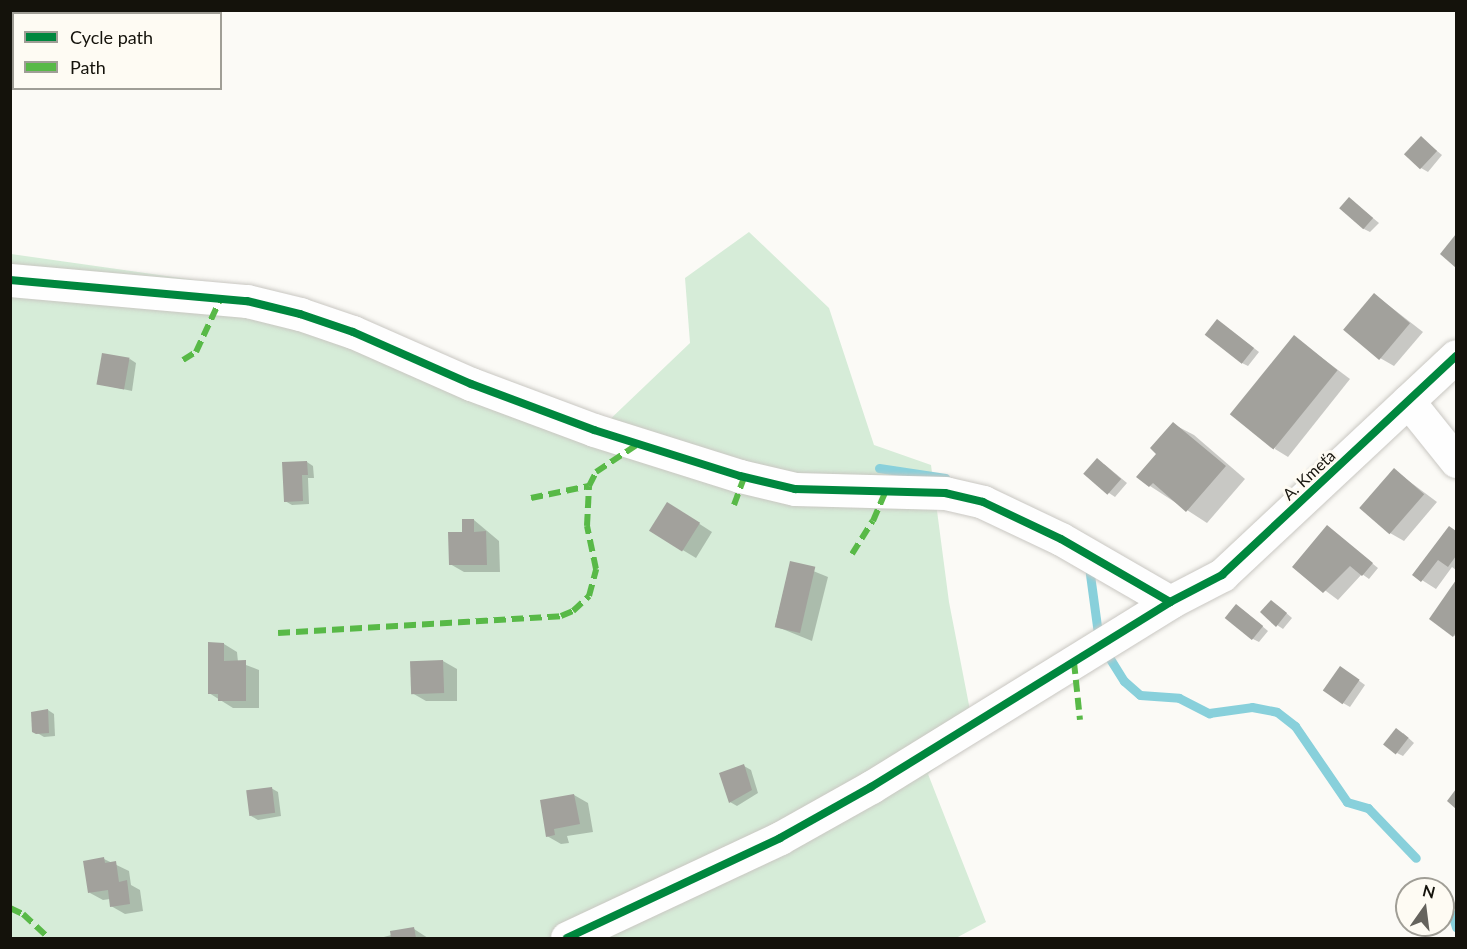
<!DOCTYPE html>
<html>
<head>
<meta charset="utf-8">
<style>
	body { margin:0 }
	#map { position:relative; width:1467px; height:949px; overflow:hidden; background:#fbfaf6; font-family:Lato,sans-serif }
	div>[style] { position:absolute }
	.green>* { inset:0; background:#d6ecd8 }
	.shadow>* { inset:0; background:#0003 }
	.stream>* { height:9px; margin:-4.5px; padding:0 4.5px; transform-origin:4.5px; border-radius:4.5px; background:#88d0db }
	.building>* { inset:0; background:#a2a19c; transform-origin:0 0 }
	.roads { filter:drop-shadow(0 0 2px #c9c7c2) drop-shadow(0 0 2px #c9c7c2) }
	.minor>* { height:33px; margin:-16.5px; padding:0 16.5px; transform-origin:16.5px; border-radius:16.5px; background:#fefefe }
	.quiet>* { height:6px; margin-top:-3px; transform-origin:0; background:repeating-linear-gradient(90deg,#58b947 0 12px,transparent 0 18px) }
	.cycleway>* { height:8px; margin:-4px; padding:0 4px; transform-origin:4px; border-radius:4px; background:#00873e }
	span { translate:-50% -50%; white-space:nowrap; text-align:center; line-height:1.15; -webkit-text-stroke:6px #fefbf3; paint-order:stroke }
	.street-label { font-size:16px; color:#14120b }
	.frame { position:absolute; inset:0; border:12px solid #14120b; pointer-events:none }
	.legend { position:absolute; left:12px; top:12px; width:210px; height:78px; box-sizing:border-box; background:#fefbf3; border:2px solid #a09e96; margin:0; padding:8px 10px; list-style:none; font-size:18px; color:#14120b }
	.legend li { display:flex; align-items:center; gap:12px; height:30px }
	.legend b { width:30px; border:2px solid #a09e96 }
	.north { position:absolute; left:1395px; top:877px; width:60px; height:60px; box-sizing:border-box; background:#fefbf3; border:2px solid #a09e96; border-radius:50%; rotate:14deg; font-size:16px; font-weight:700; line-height:24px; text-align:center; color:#14120b }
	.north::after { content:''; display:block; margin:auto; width:21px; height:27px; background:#65635d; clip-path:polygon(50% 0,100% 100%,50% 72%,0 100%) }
</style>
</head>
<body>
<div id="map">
	<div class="green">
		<i style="clip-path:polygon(749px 232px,829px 308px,874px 445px,931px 465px,949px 602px,975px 736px,928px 774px,986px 922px,956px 938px,11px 938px,11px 254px,278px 292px,603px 426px,690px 343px,685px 278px)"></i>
	</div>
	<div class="shadow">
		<i style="clip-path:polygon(1421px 138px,1442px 155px,1428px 172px,1421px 168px)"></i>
		<i style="clip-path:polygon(1350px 199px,1379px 223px,1370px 232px,1364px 229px)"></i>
		<i style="clip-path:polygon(1374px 294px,1423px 332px,1394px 366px,1380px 358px)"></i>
		<i style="clip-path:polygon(1224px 325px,1259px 352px,1248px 366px,1242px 363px)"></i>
		<i style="clip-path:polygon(1294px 337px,1350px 379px,1288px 457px,1275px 449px)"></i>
		<i style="clip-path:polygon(130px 359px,136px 363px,132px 391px,99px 384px)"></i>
		<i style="clip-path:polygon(1173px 424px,1194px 435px,1245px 479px,1207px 523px,1150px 486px,1158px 454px)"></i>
		<i style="clip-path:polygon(307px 462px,313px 466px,314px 478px,308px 478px,309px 504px,292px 505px,285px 501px)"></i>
		<i style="clip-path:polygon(1104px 464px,1127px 483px,1115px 497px,1109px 493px)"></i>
		<i style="clip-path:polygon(1394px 470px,1437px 502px,1404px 541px,1390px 533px)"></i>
		<i style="clip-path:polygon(681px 512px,712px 532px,696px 558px,651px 531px)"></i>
		<i style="clip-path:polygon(474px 520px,499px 541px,500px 572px,464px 572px,450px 564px)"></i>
		<i style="clip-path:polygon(1327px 527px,1378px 568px,1369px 579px,1362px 574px,1338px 600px,1294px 567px)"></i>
		<i style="clip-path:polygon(1450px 528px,1456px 532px,1456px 570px,1452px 567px,1436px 589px,1414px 575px)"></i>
		<i style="clip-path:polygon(791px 562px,828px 577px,812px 641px,775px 626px)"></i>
		<i style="clip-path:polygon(1456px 582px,1456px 637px,1431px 618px)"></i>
		<i style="clip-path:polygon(1277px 605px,1292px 618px,1283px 629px,1277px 625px)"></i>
		<i style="clip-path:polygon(1243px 610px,1268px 631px,1259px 642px,1253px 639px)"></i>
		<i style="clip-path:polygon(224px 644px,237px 652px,238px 662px,259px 670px,259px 708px,233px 708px,209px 693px)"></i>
		<i style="clip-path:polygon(443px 661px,457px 669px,457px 701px,426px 701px,412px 693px)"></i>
		<i style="clip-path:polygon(1347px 672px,1365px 685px,1350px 707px,1343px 703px)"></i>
		<i style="clip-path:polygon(48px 710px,54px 714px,55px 736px,44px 737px,34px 731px)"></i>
		<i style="clip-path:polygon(1403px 733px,1414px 743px,1403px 756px,1397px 753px)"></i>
		<i style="clip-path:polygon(744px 766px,751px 770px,758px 793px,737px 806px,730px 802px,721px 774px)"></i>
		<i style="clip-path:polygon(271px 788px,278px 792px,281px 816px,258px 820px,251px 816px)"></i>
		<i style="clip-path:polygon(574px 795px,588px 803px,593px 832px,567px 836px,569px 843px,561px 844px,547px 836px)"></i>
		<i style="clip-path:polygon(104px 859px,129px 871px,131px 885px,140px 890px,143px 911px,125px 914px,111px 906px,110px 899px,103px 900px,90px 893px)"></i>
		<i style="clip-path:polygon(414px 929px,428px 938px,380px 938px)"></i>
	</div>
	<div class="stream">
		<i style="left:879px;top:468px;width:67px;rotate:8.6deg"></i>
		<i style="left:1089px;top:567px;width:68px;rotate:82.3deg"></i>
		<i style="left:1107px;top:654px;width:32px;rotate:58deg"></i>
		<i style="left:1124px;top:681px;width:21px;rotate:41deg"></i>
		<i style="left:1140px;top:695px;width:39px;rotate:4deg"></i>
		<i style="left:1179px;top:698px;width:34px;rotate:27deg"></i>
		<i style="left:1209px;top:713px;width:43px;rotate:-7.9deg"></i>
		<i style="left:1252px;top:707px;width:25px;rotate:11deg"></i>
		<i style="left:1277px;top:712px;width:23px;rotate:38deg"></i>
		<i style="left:1295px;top:726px;width:92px;rotate:55.6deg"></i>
		<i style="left:1347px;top:802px;width:22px;rotate:16deg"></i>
		<i style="left:1368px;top:808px;width:69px;rotate:46.2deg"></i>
		<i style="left:1452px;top:914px;width:14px;rotate:73deg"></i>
	</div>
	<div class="building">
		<i style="left:1421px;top:136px;width:22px;height:25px;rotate:43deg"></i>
		<i style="left:1349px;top:197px;width:32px;height:15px;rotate:41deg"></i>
		<i style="clip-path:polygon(1456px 234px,1456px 268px,1440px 254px)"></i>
		<i style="left:1374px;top:293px;width:47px;height:48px;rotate:40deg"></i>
		<i style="left:1217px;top:319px;width:47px;height:20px;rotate:38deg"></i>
		<i style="left:1294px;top:335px;width:56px;height:102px;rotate:39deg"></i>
		<i style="left:102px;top:353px;width:28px;height:32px;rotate:10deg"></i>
		<i style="clip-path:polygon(1173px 422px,1226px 466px,1186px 512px,1153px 483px,1149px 487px,1136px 477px,1156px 454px,1150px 448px)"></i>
		<i style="left:1097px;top:458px;width:32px;height:21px;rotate:41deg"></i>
		<i style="clip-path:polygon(307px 461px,308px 475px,302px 475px,303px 501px,284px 502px,282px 462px)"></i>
		<i style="left:1394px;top:468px;width:40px;height:53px;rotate:41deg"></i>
		<i style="left:667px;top:502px;width:39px;height:34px;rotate:32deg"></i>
		<i style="clip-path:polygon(462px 519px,474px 519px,474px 532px,486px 531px,487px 565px,449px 565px,448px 532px,462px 532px)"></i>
		<i style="clip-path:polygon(1327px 525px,1373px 563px,1362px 576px,1350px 566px,1323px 593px,1292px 567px)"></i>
		<i style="clip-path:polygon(1449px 526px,1456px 531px,1456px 556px,1448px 567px,1438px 560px,1421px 582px,1412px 575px)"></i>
		<i style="left:790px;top:561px;width:26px;height:68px;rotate:13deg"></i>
		<i style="clip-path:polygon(1456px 580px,1456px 632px,1453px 637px,1429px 619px)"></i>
		<i style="clip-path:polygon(1271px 600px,1287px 613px,1276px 627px,1260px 612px)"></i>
		<i style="left:1236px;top:604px;width:35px;height:18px;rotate:39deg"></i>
		<i style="clip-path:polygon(208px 642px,224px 643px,224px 661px,246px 660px,246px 701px,218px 701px,218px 694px,208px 694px)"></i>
		<i style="left:443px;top:660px;width:33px;height:33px;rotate:88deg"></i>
		<i style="left:1340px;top:666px;width:24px;height:30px;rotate:35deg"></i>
		<i style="clip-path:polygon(48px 709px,49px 733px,36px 734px,32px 732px,31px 712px)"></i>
		<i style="left:1396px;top:728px;width:16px;height:21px;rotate:38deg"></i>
		<i style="clip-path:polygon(744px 764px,752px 790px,729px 803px,719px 773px)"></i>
		<i style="left:272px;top:787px;width:26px;height:26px;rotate:83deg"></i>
		<i style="clip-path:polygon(1456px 789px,1456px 809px,1447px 801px)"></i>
		<i style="clip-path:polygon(574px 794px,580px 824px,554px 829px,555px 835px,546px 837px,540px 800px)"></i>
		<i style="clip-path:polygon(104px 857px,105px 863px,116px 861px,119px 882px,127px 880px,130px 904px,110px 907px,108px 890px,88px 893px,83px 861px)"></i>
		<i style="clip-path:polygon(414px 927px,416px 938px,391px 938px,390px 931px)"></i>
	</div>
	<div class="roads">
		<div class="minor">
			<i style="left:10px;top:280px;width:238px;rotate:5.1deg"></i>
			<i style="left:247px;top:301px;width:55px;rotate:13.8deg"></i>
			<i style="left:300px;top:314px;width:56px;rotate:18.8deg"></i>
			<i style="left:353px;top:332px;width:129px;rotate:23.8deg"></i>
			<i style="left:471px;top:384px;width:131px;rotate:20.5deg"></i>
			<i style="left:594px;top:430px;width:153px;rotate:17.5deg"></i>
			<i style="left:740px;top:476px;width:57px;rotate:13.3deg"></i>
			<i style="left:795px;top:489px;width:150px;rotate:1.5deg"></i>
			<i style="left:945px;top:493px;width:39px;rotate:13deg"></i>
			<i style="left:983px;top:502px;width:86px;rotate:25.4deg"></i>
			<i style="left:1061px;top:539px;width:126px;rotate:30deg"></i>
			<i style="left:1408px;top:401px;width:77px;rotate:51.3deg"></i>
			<i style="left:567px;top:938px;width:235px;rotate:-25.1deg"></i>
			<i style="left:780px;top:838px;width:104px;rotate:-29.3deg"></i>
			<i style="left:871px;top:787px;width:352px;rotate:-31.7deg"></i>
			<i style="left:1170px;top:602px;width:59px;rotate:-27.4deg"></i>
			<i style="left:1222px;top:575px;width:320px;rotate:-43.1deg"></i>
		</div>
	</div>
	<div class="quiet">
		<i style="left:183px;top:360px;width:15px;rotate:-32deg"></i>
		<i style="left:196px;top:352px;width:60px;rotate:-65.2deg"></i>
		<i style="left:531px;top:498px;width:59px;rotate:-11.7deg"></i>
		<i style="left:734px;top:505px;width:30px;rotate:-70deg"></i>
		<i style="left:852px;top:554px;width:39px;rotate:-58deg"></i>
		<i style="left:873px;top:521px;width:30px;rotate:-67deg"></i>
		<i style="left:278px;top:633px;width:284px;rotate:-3.4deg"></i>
		<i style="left:561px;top:616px;width:13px;rotate:-23deg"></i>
		<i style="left:573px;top:611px;width:22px;rotate:-43deg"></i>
		<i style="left:589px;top:596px;width:28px;rotate:-75deg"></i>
		<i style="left:596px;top:569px;width:44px;rotate:-101.8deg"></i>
		<i style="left:587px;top:526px;width:40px;rotate:-87.1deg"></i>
		<i style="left:589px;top:486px;width:16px;rotate:-63deg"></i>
		<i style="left:596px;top:472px;width:50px;rotate:-33.7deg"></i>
		<i style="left:1074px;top:662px;width:58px;rotate:84.1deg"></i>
		<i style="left:10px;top:908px;width:14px;rotate:25deg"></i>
		<i style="left:23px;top:914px;width:35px;rotate:43deg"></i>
	</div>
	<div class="cycleway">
		<i style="left:10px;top:280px;width:238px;rotate:5.1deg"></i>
		<i style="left:247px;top:301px;width:55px;rotate:13.8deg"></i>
		<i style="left:300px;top:314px;width:56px;rotate:18.8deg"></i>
		<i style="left:353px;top:332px;width:129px;rotate:23.8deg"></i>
		<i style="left:471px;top:384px;width:131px;rotate:20.5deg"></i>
		<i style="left:594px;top:430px;width:153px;rotate:17.5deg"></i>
		<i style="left:740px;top:476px;width:57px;rotate:13.3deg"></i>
		<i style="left:795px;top:489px;width:150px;rotate:1.5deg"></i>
		<i style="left:945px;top:493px;width:39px;rotate:13deg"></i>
		<i style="left:983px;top:502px;width:86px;rotate:25.4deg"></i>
		<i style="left:1061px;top:539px;width:126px;rotate:30deg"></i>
		<i style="left:567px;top:938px;width:235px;rotate:-25.1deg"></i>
		<i style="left:780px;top:838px;width:104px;rotate:-29.3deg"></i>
		<i style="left:871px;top:787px;width:352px;rotate:-31.7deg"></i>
		<i style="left:1170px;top:602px;width:59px;rotate:-27.4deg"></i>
		<i style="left:1222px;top:575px;width:320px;rotate:-43.1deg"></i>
	</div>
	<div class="street-label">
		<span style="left:1309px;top:475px;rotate:-43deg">A. Kmeťa</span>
	</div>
	<div class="frame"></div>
	<ul class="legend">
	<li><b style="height:8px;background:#00873e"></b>Cycle path</li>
	<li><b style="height:8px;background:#58b947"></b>Path</li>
	</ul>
	<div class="north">N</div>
</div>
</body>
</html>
